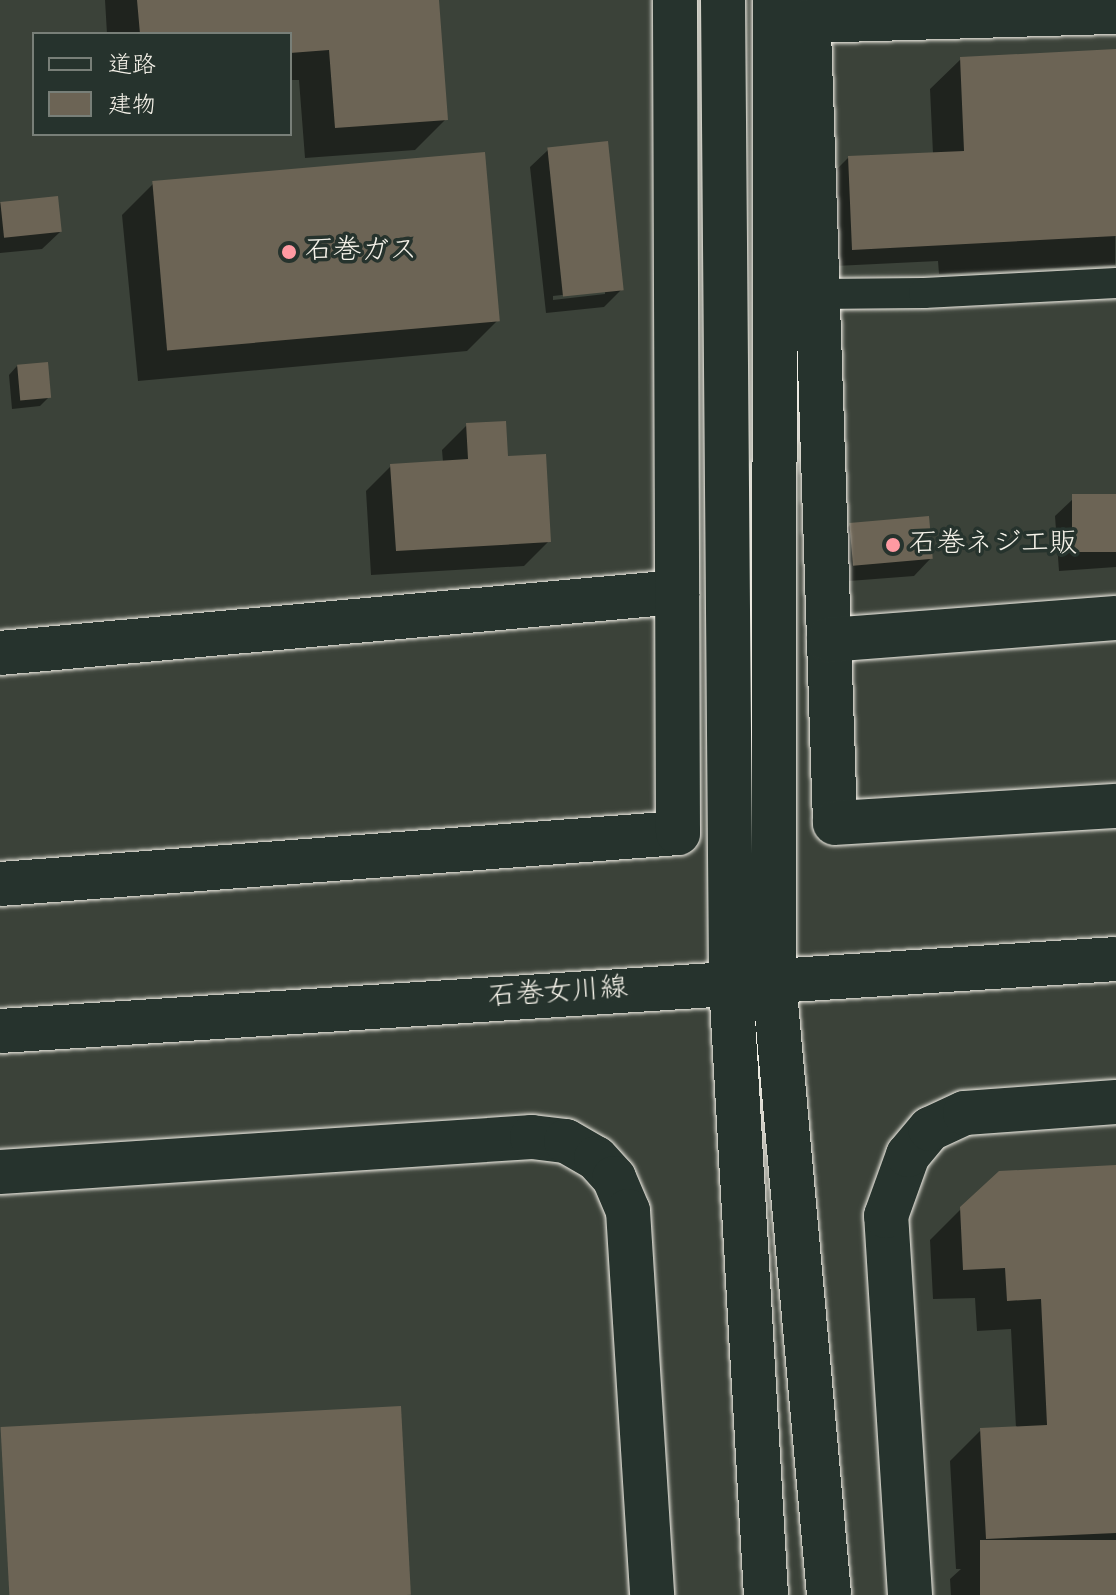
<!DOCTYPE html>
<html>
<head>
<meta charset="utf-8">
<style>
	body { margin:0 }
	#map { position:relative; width:1116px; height:1595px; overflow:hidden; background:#3b4239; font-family:"Indie Flower","Klee One",sans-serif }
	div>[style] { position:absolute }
	.shadow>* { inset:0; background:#0007 }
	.building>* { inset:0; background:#6c6455; transform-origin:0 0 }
	.roads { filter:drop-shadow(0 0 2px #f4f1e8) drop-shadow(0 0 2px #f4f1e8) }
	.service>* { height:30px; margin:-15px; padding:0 15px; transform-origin:15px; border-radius:15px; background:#26332d }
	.minor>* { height:44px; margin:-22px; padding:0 22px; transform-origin:22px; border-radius:22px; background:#26332d }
	.tertiary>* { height:44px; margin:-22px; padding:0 22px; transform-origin:22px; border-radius:22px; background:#26332d }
	.secondary>* { height:44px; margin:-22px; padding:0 22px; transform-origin:22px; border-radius:22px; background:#26332d }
	.dots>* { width:22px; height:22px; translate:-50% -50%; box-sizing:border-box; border:4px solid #26332d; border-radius:50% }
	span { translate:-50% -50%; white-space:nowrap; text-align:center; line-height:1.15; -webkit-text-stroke:7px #26332d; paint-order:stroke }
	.poi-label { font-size:28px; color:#f4f1e8 }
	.left { translate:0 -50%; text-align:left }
	.street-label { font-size:28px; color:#f4f1e8 }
	.legend { position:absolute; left:32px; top:32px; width:260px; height:104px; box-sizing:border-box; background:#26332d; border:2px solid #787f78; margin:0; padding:10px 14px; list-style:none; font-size:24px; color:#f4f1e8 }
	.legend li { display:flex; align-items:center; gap:16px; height:40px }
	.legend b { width:40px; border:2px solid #787f78 }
</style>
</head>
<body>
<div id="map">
	<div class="shadow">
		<i style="clip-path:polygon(105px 0,437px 0,446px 119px,415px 150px,305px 158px,299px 80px,290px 80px,290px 34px,107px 34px)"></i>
		<i style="clip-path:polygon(1116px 51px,1115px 265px,939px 274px,938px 261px,835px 266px,831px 175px,848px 158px,933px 154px,930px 89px,961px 59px)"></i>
		<i style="clip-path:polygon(evenodd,548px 150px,621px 290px,604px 307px,546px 313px,530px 167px,548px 150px,605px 290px,605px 294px,553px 300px,553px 296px,605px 290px)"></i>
		<i style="clip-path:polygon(153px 184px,498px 320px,467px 351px,138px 381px,122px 215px)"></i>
		<i style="clip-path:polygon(0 203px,60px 232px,42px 249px,0 253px)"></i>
		<i style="clip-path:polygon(17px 366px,49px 397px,40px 406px,12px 409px,9px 375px)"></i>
		<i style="clip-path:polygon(467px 425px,549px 541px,524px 566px,371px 575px,366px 491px,391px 466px,443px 462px,442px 450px)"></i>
		<i style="clip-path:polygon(1116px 496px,1116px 567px,1059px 571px,1055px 516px,1073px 499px)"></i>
		<i style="clip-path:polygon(850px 525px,931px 558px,914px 576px,836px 582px,832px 543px)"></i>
		<i style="clip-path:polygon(1116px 1167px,1116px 1595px,951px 1595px,950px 1579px,961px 1569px,956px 1569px,950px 1461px,981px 1430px,1016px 1428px,1011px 1329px,977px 1331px,975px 1298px,933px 1299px,930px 1240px,961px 1209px)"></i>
	</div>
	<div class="building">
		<i style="clip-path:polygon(137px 0,439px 0,448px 120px,335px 128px,329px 50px,290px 53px,290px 34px,140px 34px)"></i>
		<i style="clip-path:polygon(1116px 49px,1116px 236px,852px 250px,848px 156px,964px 151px,960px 57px)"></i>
		<i style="left:608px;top:141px;width:150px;height:61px;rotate:84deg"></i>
		<i style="left:485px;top:152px;width:170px;height:334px;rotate:85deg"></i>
		<i style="left:58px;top:196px;width:36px;height:58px;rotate:84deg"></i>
		<i style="left:48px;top:362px;width:36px;height:31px;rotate:85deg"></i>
		<i style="clip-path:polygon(506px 421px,508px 456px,546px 454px,551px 542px,396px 551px,390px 464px,468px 459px,466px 423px)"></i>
		<i style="left:1116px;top:494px;width:58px;height:44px;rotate:90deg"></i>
		<i style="left:929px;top:516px;width:43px;height:80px;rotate:85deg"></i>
		<i style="clip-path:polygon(1116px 1165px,1116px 1533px,986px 1539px,980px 1428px,1047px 1425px,1041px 1299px,1007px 1301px,1005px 1268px,963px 1270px,960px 1207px,999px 1171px)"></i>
		<i style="left:401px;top:1406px;width:189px;height:401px;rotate:87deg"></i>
		<i style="left:1116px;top:1540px;width:55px;height:136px;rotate:90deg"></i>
	</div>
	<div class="roads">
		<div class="service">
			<i style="left:818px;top:294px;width:106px;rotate:-0.5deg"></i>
			<i style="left:924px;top:293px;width:192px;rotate:-3deg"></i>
		</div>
		<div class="minor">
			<i style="left:808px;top:0;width:823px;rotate:88.12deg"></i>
			<i style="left:835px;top:823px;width:282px;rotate:-3.5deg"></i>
			<i style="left:808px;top:21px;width:308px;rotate:-1.7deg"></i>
			<i style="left:829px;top:640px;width:288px;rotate:-4.4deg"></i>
			<i style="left:0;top:653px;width:680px;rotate:-5.15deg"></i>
			<i style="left:0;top:884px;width:680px;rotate:-4.3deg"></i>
			<i style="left:678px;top:833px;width:833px;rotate:-90.21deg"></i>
			<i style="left:0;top:1172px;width:533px;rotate:-3.76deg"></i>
			<i style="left:532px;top:1137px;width:34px;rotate:7deg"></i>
			<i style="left:566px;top:1141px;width:34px;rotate:30deg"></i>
			<i style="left:596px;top:1158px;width:27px;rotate:48deg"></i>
			<i style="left:614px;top:1178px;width:36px;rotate:67deg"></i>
			<i style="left:628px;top:1211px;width:385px;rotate:86.4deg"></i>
			<i style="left:910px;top:1595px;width:380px;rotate:-93.6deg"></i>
			<i style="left:886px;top:1216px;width:65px;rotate:-70.2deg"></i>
			<i style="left:908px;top:1155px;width:34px;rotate:-50deg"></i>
			<i style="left:930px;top:1129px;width:38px;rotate:-25deg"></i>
			<i style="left:965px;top:1113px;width:151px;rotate:-4.2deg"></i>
		</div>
		<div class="tertiary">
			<i style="left:723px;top:0;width:983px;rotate:89.53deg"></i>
			<i style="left:731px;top:983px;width:613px;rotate:86.73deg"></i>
			<i style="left:775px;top:0;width:981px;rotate:90.06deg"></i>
			<i style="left:774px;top:981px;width:616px;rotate:84.88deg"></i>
		</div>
		<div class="secondary">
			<i style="left:0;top:1031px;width:1118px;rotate:-3.69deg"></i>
		</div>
	</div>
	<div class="dots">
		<i style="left:289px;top:252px;background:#ff9aa2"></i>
		<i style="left:893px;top:545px;background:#ff9aa2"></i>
	</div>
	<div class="poi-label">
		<span class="left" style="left:305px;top:252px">石巻ガス</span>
		<span class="left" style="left:909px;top:545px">石巻ネジ工販</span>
	</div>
	<div class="street-label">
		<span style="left:558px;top:994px;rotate:-4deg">石巻女川線</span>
	</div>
	<ul class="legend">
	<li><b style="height:10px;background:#26332d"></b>道路</li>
	<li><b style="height:22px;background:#6c6455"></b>建物</li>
	</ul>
</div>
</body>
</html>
